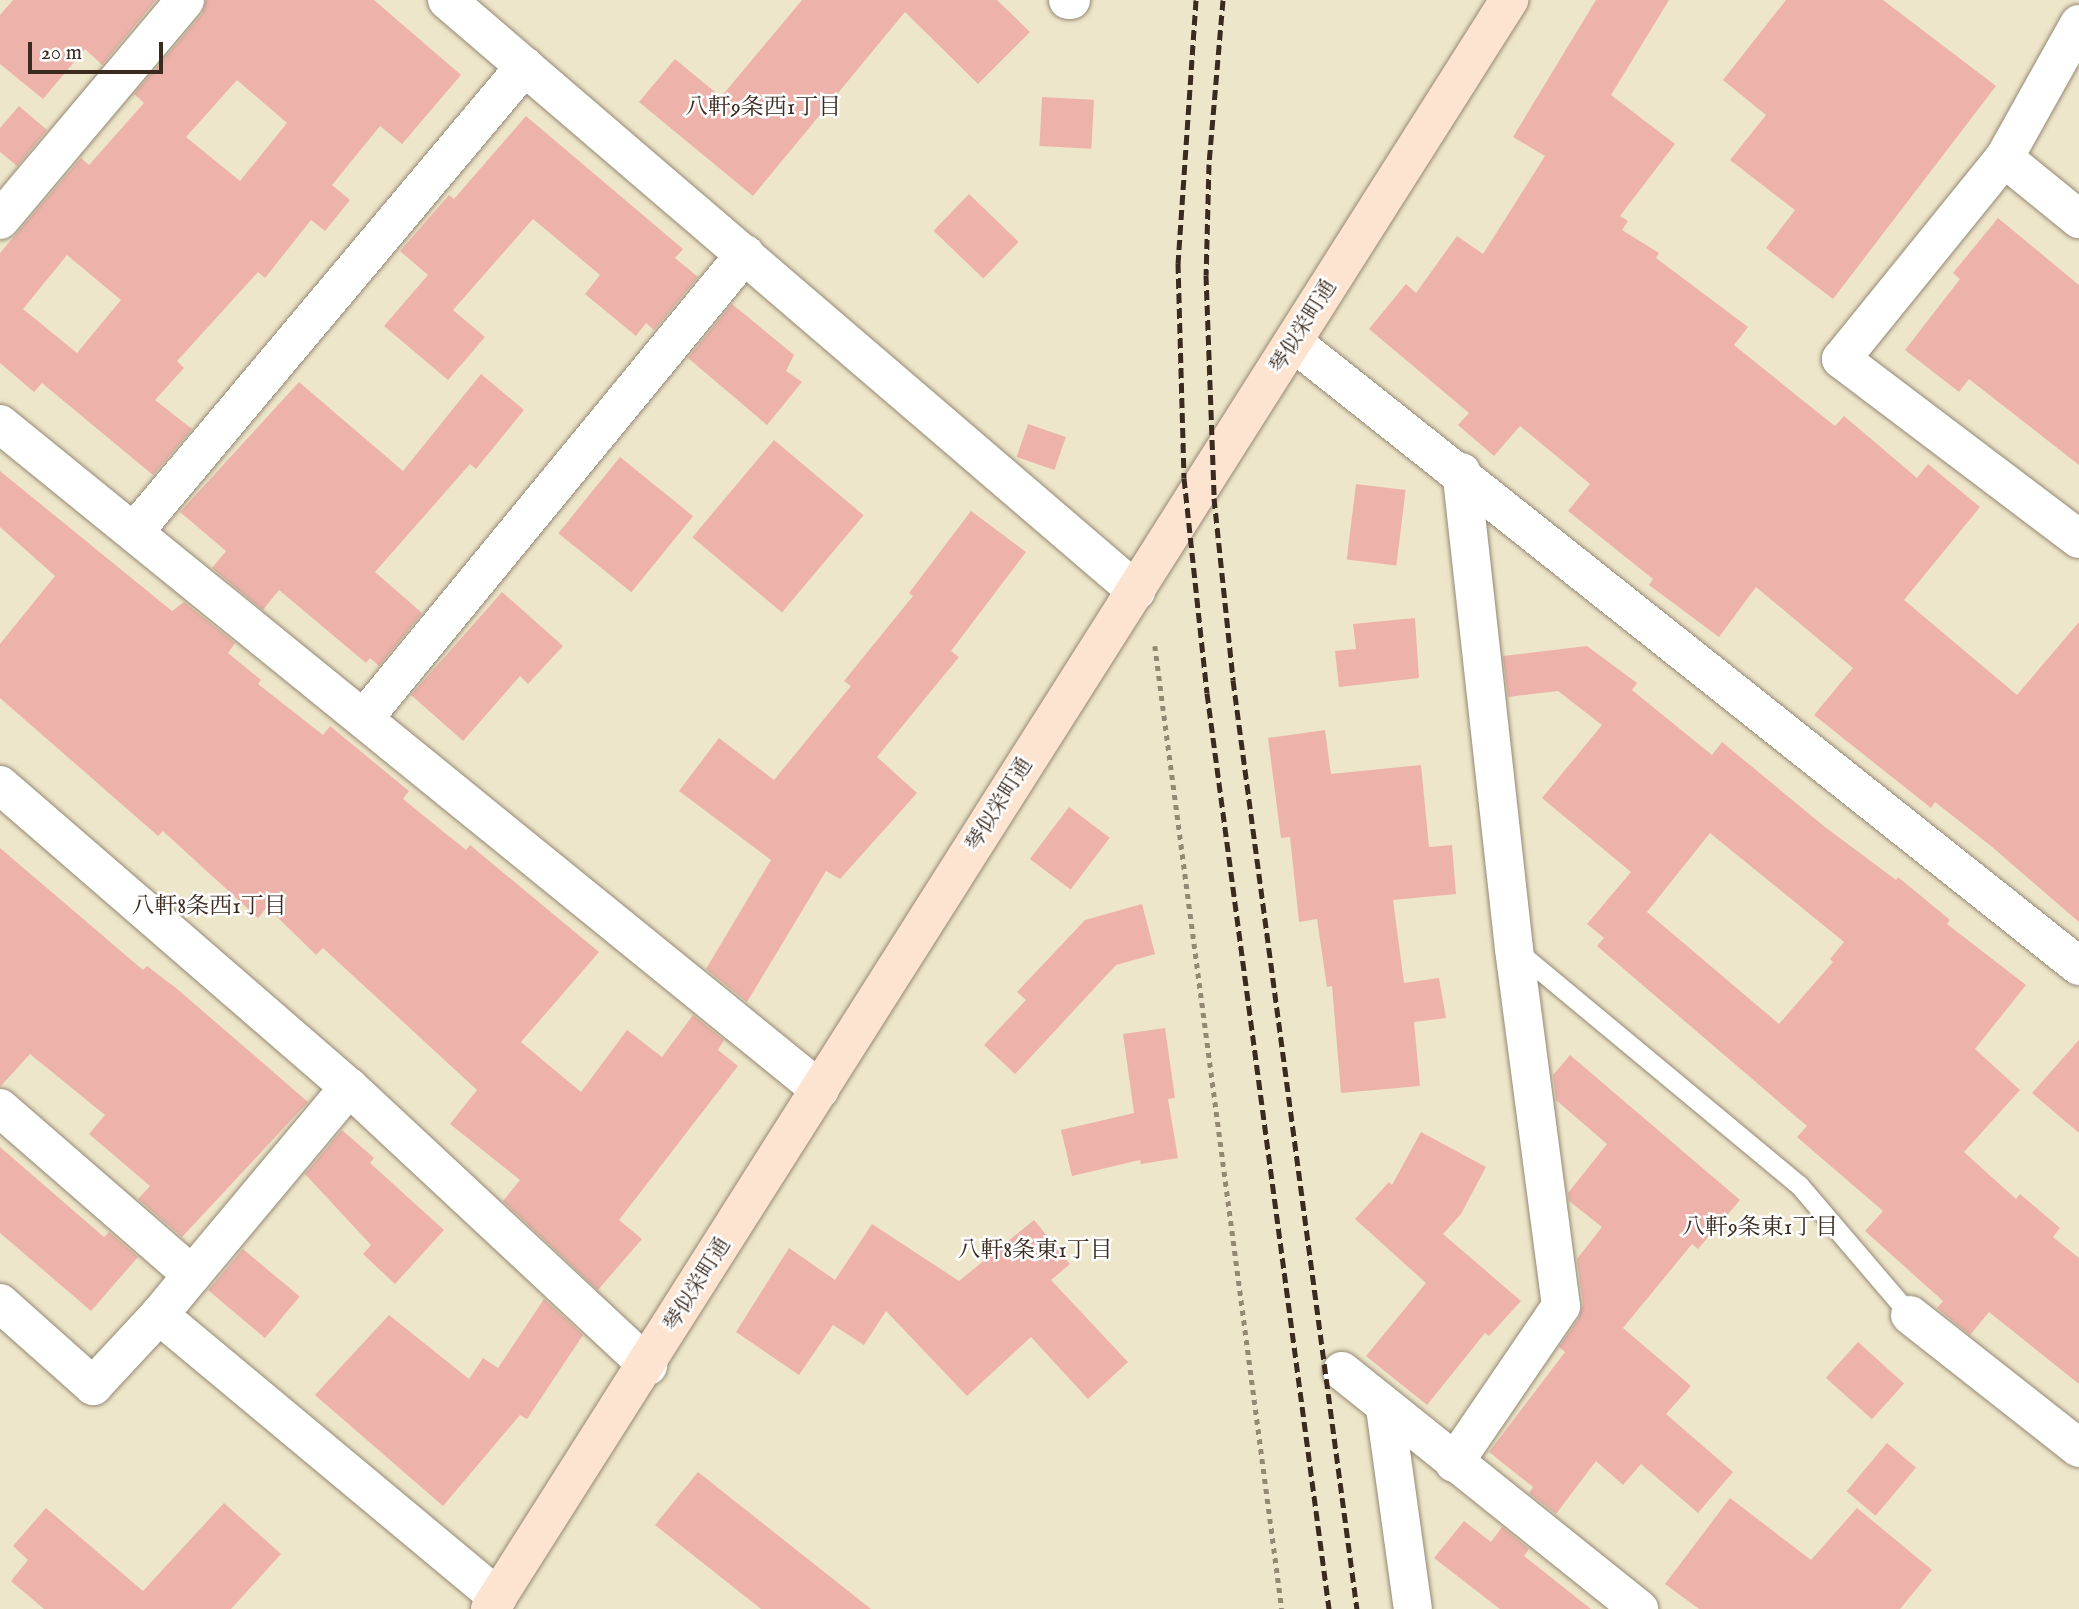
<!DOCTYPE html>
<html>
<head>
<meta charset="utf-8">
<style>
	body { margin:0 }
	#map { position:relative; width:2079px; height:1609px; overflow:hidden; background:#eee6ca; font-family:"IM FELL English","Noto Serif JP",serif }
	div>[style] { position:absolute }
	.building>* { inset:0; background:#edb3ab; transform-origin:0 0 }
	.path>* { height:4.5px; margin-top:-2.25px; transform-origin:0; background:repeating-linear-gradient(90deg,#948874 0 5px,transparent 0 10px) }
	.roads { filter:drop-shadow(0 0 2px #948874) drop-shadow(0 0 2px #948874) }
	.lane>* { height:19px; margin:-9.5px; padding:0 9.5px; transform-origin:9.5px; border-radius:9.5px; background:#fff }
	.street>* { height:38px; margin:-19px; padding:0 19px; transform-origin:19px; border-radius:19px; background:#fff }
	.secondary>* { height:38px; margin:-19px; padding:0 19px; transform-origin:19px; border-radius:19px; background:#fde4d1 }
	.rail>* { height:5px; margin-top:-2.5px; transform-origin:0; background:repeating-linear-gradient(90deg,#3b2a1e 0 10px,transparent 0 15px) }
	span { translate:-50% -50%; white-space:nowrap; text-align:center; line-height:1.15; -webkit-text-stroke:5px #fff; paint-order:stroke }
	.street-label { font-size:21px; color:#3b2a1e }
	.neighbourhood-label { font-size:23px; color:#3b2a1e }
	.scale { position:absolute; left:28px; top:42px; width:135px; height:32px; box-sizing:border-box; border:4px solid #3b2a1e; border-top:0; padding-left:9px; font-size:21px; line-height:24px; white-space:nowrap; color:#3b2a1e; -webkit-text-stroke:5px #fff; paint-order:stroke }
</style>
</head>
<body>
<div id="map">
	<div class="building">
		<i style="clip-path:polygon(13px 0,156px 0,102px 65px,85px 49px,43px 99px,0 64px,0 15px)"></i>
		<i style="clip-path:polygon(evenodd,206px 0,374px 0,461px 75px,402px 144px,380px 126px,332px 185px,350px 200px,325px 231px,311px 220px,265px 278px,258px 272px,177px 361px,184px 368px,155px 400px,192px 429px,153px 475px,42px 383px,34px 392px,0 363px,0 253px,81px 158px,89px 165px,144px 103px,134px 94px,202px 14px,206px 0,237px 80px,287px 123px,240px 181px,186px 137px,237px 80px,206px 0,67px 255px,121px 300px,77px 353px,23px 309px,67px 255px)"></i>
		<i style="clip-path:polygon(802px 0,997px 0,1030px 32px,978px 84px,905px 12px,753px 196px,639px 102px,675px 59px,721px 97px)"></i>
		<i style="clip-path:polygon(1596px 0,1669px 0,1611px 95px,1675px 144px,1620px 216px,1628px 221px,1622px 230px,1659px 253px,1656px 258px,1748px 327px,1734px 345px,1816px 411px,1835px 426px,1844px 416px,1917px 478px,1928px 464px,1980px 507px,1904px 600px,2017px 695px,2079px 622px,2079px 922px,1991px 846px,1935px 802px,1931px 808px,1814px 715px,1853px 668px,1756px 587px,1719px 637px,1649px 585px,1653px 579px,1568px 511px,1590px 484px,1520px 426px,1494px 456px,1458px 425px,1469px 413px,1369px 329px,1406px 284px,1416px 293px,1457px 236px,1483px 254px,1545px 156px,1513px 137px)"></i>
		<i style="clip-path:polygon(1786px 0,1883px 0,1996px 86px,1833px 299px,1766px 248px,1795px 210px,1730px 160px,1766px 115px,1723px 80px)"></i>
		<i style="left:1042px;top:97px;width:52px;height:49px;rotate:3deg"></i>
		<i style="clip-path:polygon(19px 106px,47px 130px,17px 166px,0 152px,0 128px)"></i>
		<i style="clip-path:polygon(526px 116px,683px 249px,675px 258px,698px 277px,654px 330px,646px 323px,636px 336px,585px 294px,600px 275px,533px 219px,453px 310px,485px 337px,448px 380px,384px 326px,428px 275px,400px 251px,449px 195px,454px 199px)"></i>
		<i style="left:969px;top:194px;width:69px;height:51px;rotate:44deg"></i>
		<i style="clip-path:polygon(1998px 218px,2079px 285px,2079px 465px,1969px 379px,1959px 392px,1905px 350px,1960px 279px,1953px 273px)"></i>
		<i style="clip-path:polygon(732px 304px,794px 355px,786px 371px,802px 382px,767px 425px,688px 358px)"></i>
		<i style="clip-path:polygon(481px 374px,524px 410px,476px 469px,470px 464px,375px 572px,422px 613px,379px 666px,370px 658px,366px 663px,279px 590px,263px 610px,212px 568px,226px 551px,180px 512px,299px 382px,403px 471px)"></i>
		<i style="left:1028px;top:424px;width:40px;height:35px;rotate:19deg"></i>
		<i style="left:774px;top:440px;width:117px;height:127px;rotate:40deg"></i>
		<i style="left:620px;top:457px;width:94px;height:98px;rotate:39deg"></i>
		<i style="clip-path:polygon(0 471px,172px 611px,184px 602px,235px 643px,228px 653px,261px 680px,258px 684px,323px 735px,330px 726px,409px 791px,403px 799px,466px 850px,470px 845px,599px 952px,521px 1042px,581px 1092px,627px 1030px,662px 1057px,693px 1015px,724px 1040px,718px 1050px,738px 1066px,619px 1220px,642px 1239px,598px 1290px,503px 1201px,520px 1180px,450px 1124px,477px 1090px,323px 948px,316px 955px,267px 907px,258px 918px,163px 831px,158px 836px,0 698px,0 644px,55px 576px,0 527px)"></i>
		<i style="left:1356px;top:484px;width:50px;height:76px;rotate:7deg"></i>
		<i style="clip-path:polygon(971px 511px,1026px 552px,951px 651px,959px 657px,877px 757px,917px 793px,840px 879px,826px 871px,747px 1002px,706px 969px,771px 860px,679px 791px,719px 738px,774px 780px,851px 686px,844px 681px,913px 596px,909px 593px)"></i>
		<i style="clip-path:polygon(502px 592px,563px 646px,528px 684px,520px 676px,463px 741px,411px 695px)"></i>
		<i style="clip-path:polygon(1415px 618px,1419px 678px,1339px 687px,1335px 651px,1356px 649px,1353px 624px)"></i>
		<i style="clip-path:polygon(evenodd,1587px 646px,1637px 683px,1632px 690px,1712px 755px,1722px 742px,1825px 827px,1896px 880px,1898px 877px,1950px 920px,1947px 924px,2026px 985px,1975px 1049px,2020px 1090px,1964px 1152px,2016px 1199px,2020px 1194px,2060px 1228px,2053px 1237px,2079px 1258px,2079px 1384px,1989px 1312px,1970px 1335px,1937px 1308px,1943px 1301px,1865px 1231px,1883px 1211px,1797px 1137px,1807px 1126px,1597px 946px,1604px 938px,1587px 924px,1631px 872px,1542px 798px,1602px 725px,1558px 691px,1508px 697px,1503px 656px,1587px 646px,1710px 833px,1844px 942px,1830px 959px,1833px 962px,1779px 1024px,1647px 912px,1710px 833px)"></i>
		<i style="clip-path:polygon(1325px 730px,1331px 774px,1421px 765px,1429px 847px,1452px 845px,1456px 894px,1393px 900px,1404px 983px,1439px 978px,1446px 1018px,1414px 1022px,1420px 1086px,1341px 1093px,1332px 986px,1327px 987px,1317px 919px,1299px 922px,1290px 837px,1281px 838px,1268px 738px)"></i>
		<i style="left:1069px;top:807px;width:51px;height:65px;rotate:37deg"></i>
		<i style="clip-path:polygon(0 848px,143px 970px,147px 966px,176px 988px,308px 1102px,182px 1237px,138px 1199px,150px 1186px,89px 1134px,105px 1115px,30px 1054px,0 1087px)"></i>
		<i style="clip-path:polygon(1142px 904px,1155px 954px,1116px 965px,1015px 1074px,984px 1045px,1026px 1000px,1017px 992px,1085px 920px)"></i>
		<i style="clip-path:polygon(1165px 1028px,1175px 1098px,1168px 1099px,1178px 1158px,1141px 1164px,1140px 1160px,1072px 1176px,1061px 1130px,1134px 1113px,1123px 1034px)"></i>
		<i style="clip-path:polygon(2079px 1040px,2079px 1133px,2032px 1093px)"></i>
		<i style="clip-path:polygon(1570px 1055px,1740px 1200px,1698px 1249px,1692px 1244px,1623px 1328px,1691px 1386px,1666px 1414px,1733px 1472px,1698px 1513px,1641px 1464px,1623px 1485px,1596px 1461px,1556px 1514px,1529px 1493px,1533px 1487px,1489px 1452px,1565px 1352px,1559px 1347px,1579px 1318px,1583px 1304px,1577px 1259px,1602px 1227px,1569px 1201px,1568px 1193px,1607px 1144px,1556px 1100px,1553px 1075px)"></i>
		<i style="clip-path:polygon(342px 1130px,374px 1158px,370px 1163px,444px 1230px,395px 1284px,363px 1254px,371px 1245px,305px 1174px)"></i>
		<i style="clip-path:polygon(1421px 1132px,1486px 1167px,1461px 1214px,1443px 1234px,1521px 1301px,1489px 1336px,1485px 1333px,1427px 1405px,1366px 1356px,1426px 1283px,1355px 1219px,1389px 1182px,1392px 1185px)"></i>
		<i style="clip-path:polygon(0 1147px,104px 1237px,109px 1232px,138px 1257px,91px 1311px,0 1233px)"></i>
		<i style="clip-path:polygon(1034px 1220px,1070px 1264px,1051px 1280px,1128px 1362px,1088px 1399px,1031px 1337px,967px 1396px,886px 1311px,864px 1345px,833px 1325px,799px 1375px,736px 1332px,789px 1248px,835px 1280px,872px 1224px,959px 1281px)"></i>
		<i style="left:243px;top:1249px;width:74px;height:54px;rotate:40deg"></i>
		<i style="clip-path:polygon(544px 1299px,583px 1335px,527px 1419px,520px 1415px,443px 1506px,315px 1395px,389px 1315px,469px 1379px,483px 1358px,498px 1368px)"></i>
		<i style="left:1858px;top:1342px;width:62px;height:48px;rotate:42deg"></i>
		<i style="left:1887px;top:1443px;width:38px;height:63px;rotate:40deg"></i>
		<i style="clip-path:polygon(698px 1472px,871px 1609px,761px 1609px,655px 1525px)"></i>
		<i style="clip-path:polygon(1730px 1498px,1811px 1560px,1857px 1508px,1932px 1570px,1900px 1609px,1699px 1609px,1665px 1584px)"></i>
		<i style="clip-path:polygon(224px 1503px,281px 1554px,231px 1609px,44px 1609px,11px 1581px,28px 1560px,13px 1546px,46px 1508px,143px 1591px)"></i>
		<i style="clip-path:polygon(1464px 1521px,1491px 1542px,1502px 1527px,1529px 1549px,1524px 1556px,1591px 1609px,1500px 1609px,1434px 1558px)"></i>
	</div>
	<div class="path">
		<i style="left:1155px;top:646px;width:971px;rotate:82.49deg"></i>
	</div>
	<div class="roads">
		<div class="lane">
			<i style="left:1517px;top:951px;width:366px;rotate:39.7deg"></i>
			<i style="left:1799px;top:1185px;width:171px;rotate:49.5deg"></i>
		</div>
		<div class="street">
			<i style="left:447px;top:0;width:908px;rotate:40.62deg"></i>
			<i style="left:1068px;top:0;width:3px"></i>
			<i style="left:2079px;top:24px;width:154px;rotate:119.2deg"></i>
			<i style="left:2004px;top:158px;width:259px;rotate:129deg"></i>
			<i style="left:1841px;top:359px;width:298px;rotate:37.1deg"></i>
			<i style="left:2004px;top:158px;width:97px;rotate:39.1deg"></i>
			<i style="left:0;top:220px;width:287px;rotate:-49.9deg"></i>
			<i style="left:1294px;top:343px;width:1002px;rotate:38.44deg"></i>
			<i style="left:0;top:424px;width:1056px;rotate:39.08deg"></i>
			<i style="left:134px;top:532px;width:608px;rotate:-50deg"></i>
			<i style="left:365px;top:717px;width:599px;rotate:-50.62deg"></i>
			<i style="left:0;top:785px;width:462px;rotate:40.9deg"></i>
			<i style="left:349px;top:1087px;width:409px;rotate:43deg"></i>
			<i style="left:0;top:1108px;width:254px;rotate:41deg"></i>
			<i style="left:192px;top:1275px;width:52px;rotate:129.5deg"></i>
			<i style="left:192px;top:1275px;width:245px;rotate:-50.1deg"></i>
			<i style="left:0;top:1303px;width:125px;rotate:41.7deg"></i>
			<i style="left:93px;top:1386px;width:97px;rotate:-47.1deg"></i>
			<i style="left:159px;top:1315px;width:441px;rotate:39.8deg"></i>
			<i style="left:1910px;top:1315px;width:215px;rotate:38.2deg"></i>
			<i style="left:1342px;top:1371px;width:381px;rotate:38.7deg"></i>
			<i style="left:1385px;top:1408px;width:203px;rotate:82.1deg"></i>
			<i style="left:1454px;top:1463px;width:190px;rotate:-55.7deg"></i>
			<i style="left:1561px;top:1306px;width:360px;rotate:-97.5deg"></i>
			<i style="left:1514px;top:949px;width:480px;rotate:-96.3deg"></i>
		</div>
		<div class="secondary">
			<i style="left:490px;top:1609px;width:1905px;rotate:-57.65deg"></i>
		</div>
	</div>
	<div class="rail">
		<i style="left:1196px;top:0;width:264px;rotate:93.9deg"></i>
		<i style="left:1178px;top:263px;width:215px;rotate:88.4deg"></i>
		<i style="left:1184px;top:478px;width:216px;rotate:83.9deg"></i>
		<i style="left:1207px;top:693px;width:924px;rotate:82.41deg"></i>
		<i style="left:1223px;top:0;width:165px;rotate:94.9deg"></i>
		<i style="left:1209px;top:164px;width:111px;rotate:91.5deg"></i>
		<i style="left:1206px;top:275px;width:223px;rotate:87.9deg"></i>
		<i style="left:1214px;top:498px;width:183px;rotate:84deg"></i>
		<i style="left:1233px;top:680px;width:937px;rotate:82.4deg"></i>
	</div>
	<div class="street-label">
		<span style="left:1304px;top:327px;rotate:-58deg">琴似栄町通</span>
		<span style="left:1000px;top:805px;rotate:-58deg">琴似栄町通</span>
		<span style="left:698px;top:1285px;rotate:-58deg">琴似栄町通</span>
	</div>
	<div class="neighbourhood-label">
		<span style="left:763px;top:108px">八軒9条西1丁目</span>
		<span style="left:209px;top:907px">八軒8条西1丁目</span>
		<span style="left:1760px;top:1228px">八軒9条東1丁目</span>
		<span style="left:1035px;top:1251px">八軒8条東1丁目</span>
	</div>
	<div class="scale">20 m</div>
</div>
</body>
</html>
